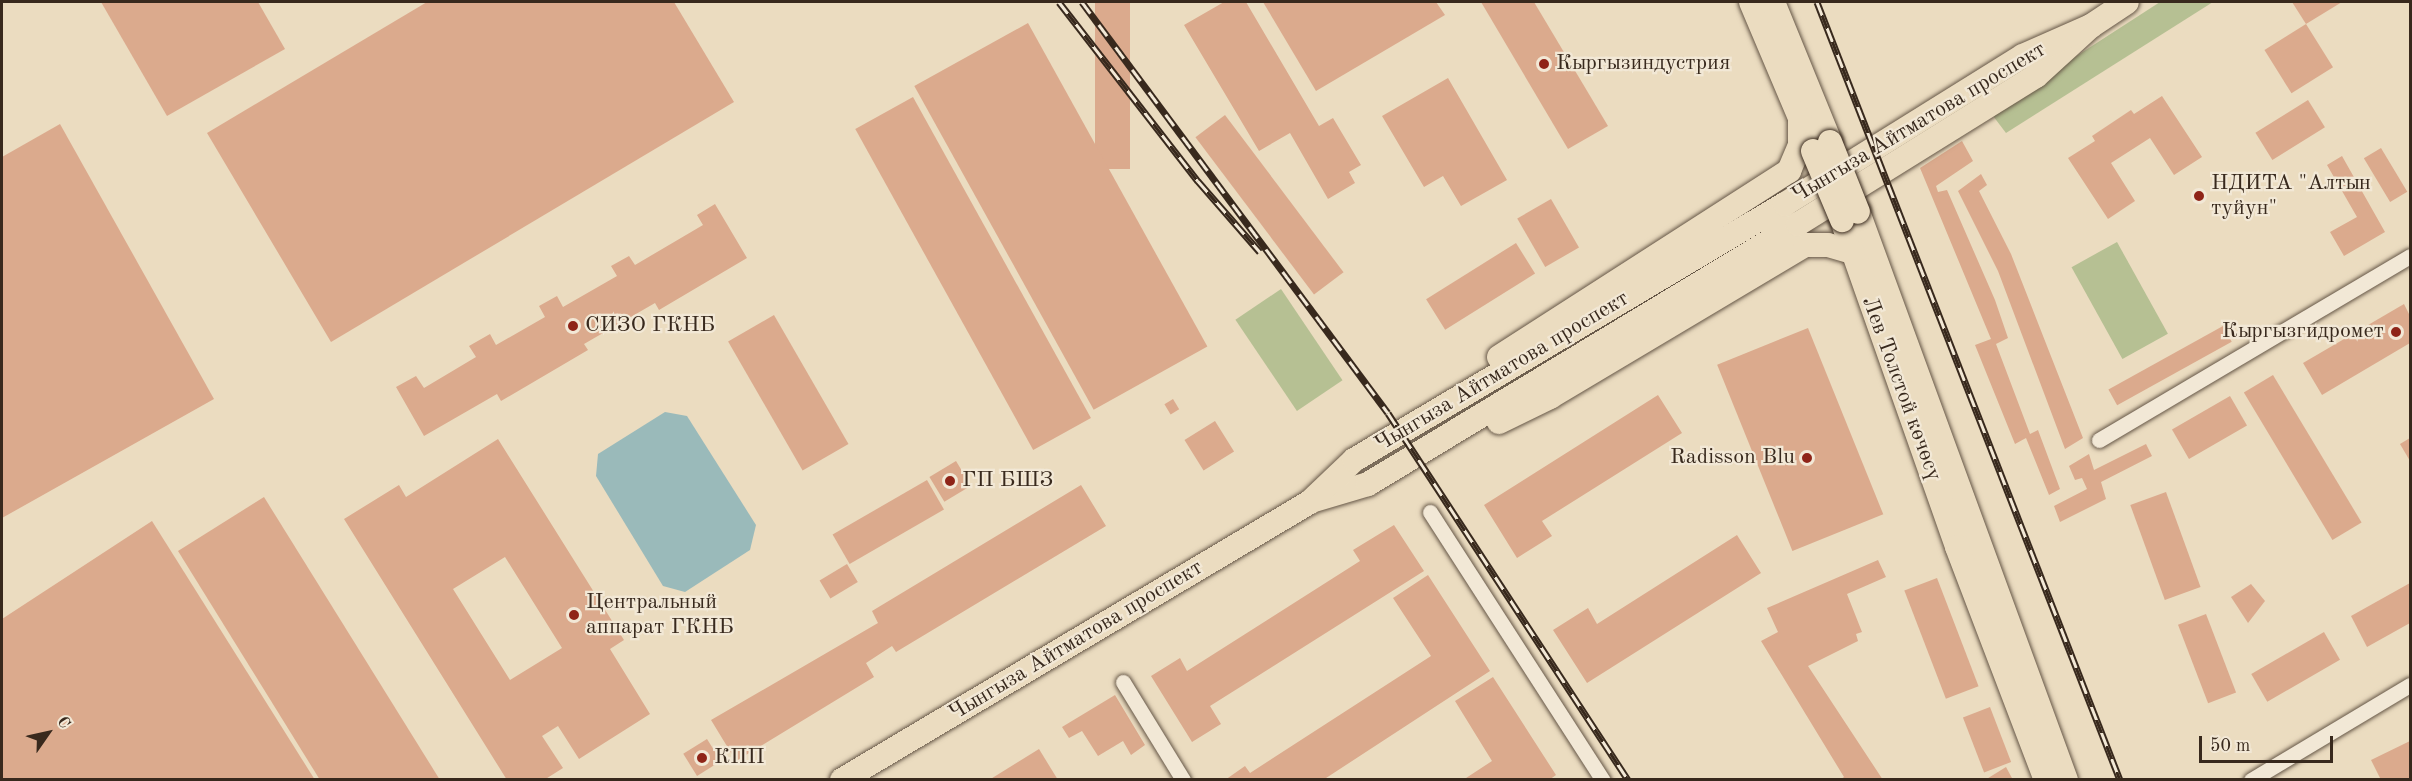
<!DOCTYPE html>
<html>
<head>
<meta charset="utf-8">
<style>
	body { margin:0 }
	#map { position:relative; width:2412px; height:781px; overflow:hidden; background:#ebdcc0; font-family:"Old Standard TT",serif }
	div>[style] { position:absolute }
	.green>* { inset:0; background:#b6c093; transform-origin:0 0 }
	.water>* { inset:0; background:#9ababa }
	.building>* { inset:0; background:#dbaa8d; transform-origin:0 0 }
	.roads { filter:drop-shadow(0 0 2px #655646) drop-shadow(0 0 2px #655646) }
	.street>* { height:15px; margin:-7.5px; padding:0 7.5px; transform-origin:7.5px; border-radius:7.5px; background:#f2e8d6 }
	.primary>* { height:24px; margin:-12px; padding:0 12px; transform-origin:12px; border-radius:12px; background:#ebdcc0 }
	.rail>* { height:7px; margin-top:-3.5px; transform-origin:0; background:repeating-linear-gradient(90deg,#f2e8d6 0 14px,#38291d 0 28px); box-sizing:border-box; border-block:2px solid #38291d }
	.bridges { filter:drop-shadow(0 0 2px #38291d) drop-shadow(0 0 2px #38291d) }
	.primary-bridge>* { height:24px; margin:-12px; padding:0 12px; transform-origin:12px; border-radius:12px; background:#ebdcc0 }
	.dots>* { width:16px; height:16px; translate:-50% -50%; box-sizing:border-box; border:3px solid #f2e8d6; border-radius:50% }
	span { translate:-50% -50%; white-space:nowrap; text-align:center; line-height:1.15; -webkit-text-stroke:4.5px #f2e8d6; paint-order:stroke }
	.poi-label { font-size:22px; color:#38291d }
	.left { translate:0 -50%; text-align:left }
	.right { translate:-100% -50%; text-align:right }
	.street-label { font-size:22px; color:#38291d }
	.frame { position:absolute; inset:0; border:3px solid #38291d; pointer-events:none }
	.north { position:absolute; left:18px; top:703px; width:60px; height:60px; -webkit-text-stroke:4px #f2e8d6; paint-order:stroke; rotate:56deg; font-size:16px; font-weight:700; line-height:24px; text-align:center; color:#38291d }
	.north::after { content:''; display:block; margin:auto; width:21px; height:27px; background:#38291d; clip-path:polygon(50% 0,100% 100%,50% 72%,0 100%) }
	.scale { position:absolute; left:2199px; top:736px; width:134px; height:27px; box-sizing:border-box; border:3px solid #38291d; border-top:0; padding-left:8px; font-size:18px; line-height:21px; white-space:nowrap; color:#38291d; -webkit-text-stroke:4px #f2e8d6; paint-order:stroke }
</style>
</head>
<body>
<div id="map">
	<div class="green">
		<i style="clip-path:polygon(2160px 2px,2213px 2px,2006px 133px,1990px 112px)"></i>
		<i style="left:2117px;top:242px;width:105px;height:52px;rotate:61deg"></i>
		<i style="left:1281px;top:289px;width:110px;height:55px;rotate:56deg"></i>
	</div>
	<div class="water">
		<i style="clip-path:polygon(665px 412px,687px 416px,756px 525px,750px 550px,685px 592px,663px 586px,596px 476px,598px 454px)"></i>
	</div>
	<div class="building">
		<i style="clip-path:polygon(101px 2px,258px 2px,285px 49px,167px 116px)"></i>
		<i style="clip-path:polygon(427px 2px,674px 2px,734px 102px,331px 342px,207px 133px)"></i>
		<i style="left:1095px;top:2px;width:35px;height:167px"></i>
		<i style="clip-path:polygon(1224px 2px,1246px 2px,1319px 126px,1333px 118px,1361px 165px,1349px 172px,1355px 183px,1328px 199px,1290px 133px,1259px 151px,1184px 25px)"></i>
		<i style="clip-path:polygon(1263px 2px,1436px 2px,1445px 15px,1316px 91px)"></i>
		<i style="clip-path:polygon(1481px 2px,1534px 2px,1608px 126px,1568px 149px)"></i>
		<i style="clip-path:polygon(2292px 2px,2342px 2px,2306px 24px)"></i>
		<i style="left:1028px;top:23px;width:370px;height:130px;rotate:61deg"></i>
		<i style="left:2306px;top:24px;width:51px;height:49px;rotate:58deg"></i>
		<i style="clip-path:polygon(1448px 78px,1507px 180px,1461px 206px,1443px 176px,1424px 187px,1382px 116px)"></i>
		<i style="clip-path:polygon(2162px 96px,2202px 157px,2174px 175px,2150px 138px,2111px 163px,2135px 201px,2108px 219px,2068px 158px,2095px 141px,2092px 136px,2131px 110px,2134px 114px)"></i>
		<i style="left:913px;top:97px;width:367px;height:66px;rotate:61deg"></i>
		<i style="left:2308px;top:100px;width:32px;height:62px;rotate:58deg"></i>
		<i style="left:1225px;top:115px;width:197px;height:37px;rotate:53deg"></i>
		<i style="clip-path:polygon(60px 124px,214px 399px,2px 518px,2px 157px)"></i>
		<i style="clip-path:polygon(1962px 141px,1973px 161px,1936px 186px,1938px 192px,1947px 190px,1995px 300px,2008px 338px,1996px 344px,2030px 434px,2038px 430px,2060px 489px,2049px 495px,2026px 438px,2015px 444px,1975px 345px,1991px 339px,1920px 168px)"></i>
		<i style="left:2381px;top:148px;width:51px;height:20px;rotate:59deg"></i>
		<i style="clip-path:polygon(2342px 156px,2385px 232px,2344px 256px,2330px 232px,2357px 217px,2327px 165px)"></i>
		<i style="clip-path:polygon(1981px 174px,1987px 185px,1979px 191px,2011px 254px,2083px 438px,2065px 449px,1998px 271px,1958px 191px)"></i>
		<i style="left:1551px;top:199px;width:56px;height:39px;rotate:60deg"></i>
		<i style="clip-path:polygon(715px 204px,747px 258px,659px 310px,655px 303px,584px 344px,588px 350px,501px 401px,497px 394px,424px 436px,396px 387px,416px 376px,424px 388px,476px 357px,469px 346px,490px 334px,496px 345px,545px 317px,539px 306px,557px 296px,563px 307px,617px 276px,611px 266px,629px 256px,635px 265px,703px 225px,697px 215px)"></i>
		<i style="left:1516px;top:243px;width:36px;height:106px;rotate:58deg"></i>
		<i style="clip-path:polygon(2404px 304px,2410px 316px,2410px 343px,2322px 395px,2303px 363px)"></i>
		<i style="left:774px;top:315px;width:149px;height:53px;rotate:60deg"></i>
		<i style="left:2223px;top:326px;width:18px;height:131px;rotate:61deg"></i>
		<i style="left:1808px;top:328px;width:201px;height:98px;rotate:68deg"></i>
		<i style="left:2273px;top:375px;width:172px;height:34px;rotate:59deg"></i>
		<i style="clip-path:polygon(1658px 395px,1682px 433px,1542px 521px,1552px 536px,1517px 558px,1484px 505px)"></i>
		<i style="left:2230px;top:396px;width:34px;height:67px;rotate:60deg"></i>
		<i style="left:1173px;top:399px;width:12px;height:10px;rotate:59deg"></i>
		<i style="left:1215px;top:421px;width:36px;height:36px;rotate:58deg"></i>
		<i style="clip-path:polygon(2410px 438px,2410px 461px,2400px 444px)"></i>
		<i style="clip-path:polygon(evenodd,498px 439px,624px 640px,610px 649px,650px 714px,579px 759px,558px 726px,542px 736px,563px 768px,544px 780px,507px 780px,344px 519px,399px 485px,406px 497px,498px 439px,505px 557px,562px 648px,510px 680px,453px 589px,505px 557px)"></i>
		<i style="clip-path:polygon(2146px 444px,2152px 456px,2101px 482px,2106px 499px,2060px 522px,2054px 506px,2087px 489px,2082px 478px,2075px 480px,2069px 466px,2089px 454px,2094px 470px)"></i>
		<i style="left:956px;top:461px;width:29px;height:31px;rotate:59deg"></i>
		<i style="left:927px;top:480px;width:34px;height:109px;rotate:60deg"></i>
		<i style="clip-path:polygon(1081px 485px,1106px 526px,896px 652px,892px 646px,866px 663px,874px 677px,736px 761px,711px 720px,878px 623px,872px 611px)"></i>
		<i style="left:2166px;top:492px;width:101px;height:38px;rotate:70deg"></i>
		<i style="clip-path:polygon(264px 497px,440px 780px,320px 780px,178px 551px)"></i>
		<i style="clip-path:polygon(152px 521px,315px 780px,2px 780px,2px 619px)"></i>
		<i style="clip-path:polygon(1394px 525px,1424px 571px,1210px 706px,1221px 724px,1192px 742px,1151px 676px,1180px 658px,1187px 671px,1360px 561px,1353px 550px)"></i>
		<i style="clip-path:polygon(1737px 535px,1761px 573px,1587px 683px,1553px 630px,1588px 608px,1597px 624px)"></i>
		<i style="clip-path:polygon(1878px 560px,1886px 577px,1847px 594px,1862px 632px,1856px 634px,1858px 641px,1808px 666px,1883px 780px,1840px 780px,1844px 777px,1761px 641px,1778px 632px,1767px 608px)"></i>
		<i style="left:847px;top:564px;width:21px;height:32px;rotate:59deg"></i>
		<i style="clip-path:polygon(1428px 575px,1490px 671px,1323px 780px,1225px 780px,1245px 766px,1250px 773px,1431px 656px,1393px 598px)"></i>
		<i style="left:1937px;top:578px;width:116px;height:35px;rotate:69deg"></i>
		<i style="clip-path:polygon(2410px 583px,2410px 623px,2367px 647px,2351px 616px)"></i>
		<i style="clip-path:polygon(2251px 584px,2265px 601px,2248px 623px,2231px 597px)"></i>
		<i style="left:2206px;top:614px;width:84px;height:30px;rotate:69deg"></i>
		<i style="left:2324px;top:632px;width:32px;height:84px;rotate:60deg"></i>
		<i style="clip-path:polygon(1493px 677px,1556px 775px,1549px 780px,1463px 780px,1492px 761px,1455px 701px)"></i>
		<i style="clip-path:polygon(1115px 695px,1145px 745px,1131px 755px,1123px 741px,1098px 756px,1082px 731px,1069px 738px,1062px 727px)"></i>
		<i style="left:1990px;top:707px;width:59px;height:29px;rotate:69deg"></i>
		<i style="left:707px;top:739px;width:26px;height:28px;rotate:58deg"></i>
		<i style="clip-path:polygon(2410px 741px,2410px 780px,2381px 780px,2371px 760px)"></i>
		<i style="clip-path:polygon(1039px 749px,1058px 780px,989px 780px)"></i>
		<i style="clip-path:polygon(2006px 767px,2013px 780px,1985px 780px)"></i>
	</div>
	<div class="roads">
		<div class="street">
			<i style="left:2099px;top:440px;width:361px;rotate:-30.6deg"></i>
			<i style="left:1430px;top:512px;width:319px;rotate:57.2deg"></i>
			<i style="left:1123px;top:682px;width:115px;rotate:58.5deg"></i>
			<i style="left:2251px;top:780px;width:185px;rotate:-30.9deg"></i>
		</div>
		<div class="primary">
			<i style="left:1751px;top:2px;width:141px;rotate:67.1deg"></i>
			<i style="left:1773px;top:2px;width:151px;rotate:67.8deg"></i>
			<i style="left:1858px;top:212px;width:605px;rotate:69.89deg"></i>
			<i style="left:1842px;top:220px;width:347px;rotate:70.6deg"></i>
			<i style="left:1957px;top:547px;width:249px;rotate:69.1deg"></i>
			<i style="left:1499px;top:357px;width:345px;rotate:-32.7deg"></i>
			<i style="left:1789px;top:171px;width:28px;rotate:-67deg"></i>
			<i style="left:1800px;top:145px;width:27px;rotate:-90deg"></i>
			<i style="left:1499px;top:422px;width:57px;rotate:-26.1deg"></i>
			<i style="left:1550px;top:397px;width:297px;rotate:-30.8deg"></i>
			<i style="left:1805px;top:245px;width:23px"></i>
			<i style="left:1828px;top:245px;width:26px;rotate:16deg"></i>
			<i style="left:1314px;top:500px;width:56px;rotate:-16.5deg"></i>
			<i style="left:1368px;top:484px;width:502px;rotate:-31.16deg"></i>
			<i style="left:1798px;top:224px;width:280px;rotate:-31.9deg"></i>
			<i style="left:2036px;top:76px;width:74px;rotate:-42.3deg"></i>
			<i style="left:2091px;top:26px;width:43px;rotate:-33.7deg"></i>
			<i style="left:842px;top:780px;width:544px;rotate:-30.71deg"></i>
			<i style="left:1310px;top:502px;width:61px;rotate:-43.7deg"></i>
			<i style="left:1354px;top:460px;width:501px;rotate:-30.71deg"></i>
			<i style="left:1785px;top:204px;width:280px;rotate:-31.9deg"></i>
			<i style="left:2023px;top:56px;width:74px;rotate:-23.8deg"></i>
		</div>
	</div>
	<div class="rail">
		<i style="left:1059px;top:2px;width:227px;rotate:52.2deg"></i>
		<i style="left:1198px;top:181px;width:94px;rotate:48.9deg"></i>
		<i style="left:1082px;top:2px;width:512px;rotate:53.33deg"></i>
		<i style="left:1388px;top:413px;width:439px;rotate:56.8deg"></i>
		<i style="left:1817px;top:2px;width:835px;rotate:68.72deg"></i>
	</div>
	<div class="bridges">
		<div class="primary-bridge">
			<i style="left:1830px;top:142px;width:75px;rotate:68.2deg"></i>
			<i style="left:1813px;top:151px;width:75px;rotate:67.2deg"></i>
		</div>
	</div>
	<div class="dots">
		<i style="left:1544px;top:64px;background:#8f2418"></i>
		<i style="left:2199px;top:196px;background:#8f2418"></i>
		<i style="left:573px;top:326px;background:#8f2418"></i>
		<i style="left:2396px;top:332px;background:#8f2418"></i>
		<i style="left:1807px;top:458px;background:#8f2418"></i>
		<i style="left:950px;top:481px;background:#8f2418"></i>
		<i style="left:574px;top:615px;background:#8f2418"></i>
		<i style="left:702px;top:758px;background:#8f2418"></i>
	</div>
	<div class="poi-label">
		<span class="left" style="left:1556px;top:64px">Кыргызиндустрия</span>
		<span class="left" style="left:2211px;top:196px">НДИТА "Алтын<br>туйун"</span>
		<span class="left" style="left:585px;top:326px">СИЗО ГКНБ</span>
		<span class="right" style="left:2384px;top:332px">Кыргызгидромет</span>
		<span class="right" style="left:1795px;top:458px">Radisson Blu</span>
		<span class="left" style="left:962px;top:481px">ГП БШЗ</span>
		<span class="left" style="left:586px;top:615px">Центральный<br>аппарат ГКНБ</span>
		<span class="left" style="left:714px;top:758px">КПП</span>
	</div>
	<div class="street-label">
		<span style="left:1919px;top:123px;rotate:-31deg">Чынгыза Айтматова проспект</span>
		<span style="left:1502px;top:372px;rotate:-31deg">Чынгыза Айтматова проспект</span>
		<span style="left:1901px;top:389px;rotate:70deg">Лев Толстой көчөсү</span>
		<span style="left:1076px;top:641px;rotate:-31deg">Чынгыза Айтматова проспект</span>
	</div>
	<div class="frame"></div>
	<div class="north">С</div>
	<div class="scale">50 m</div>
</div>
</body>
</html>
